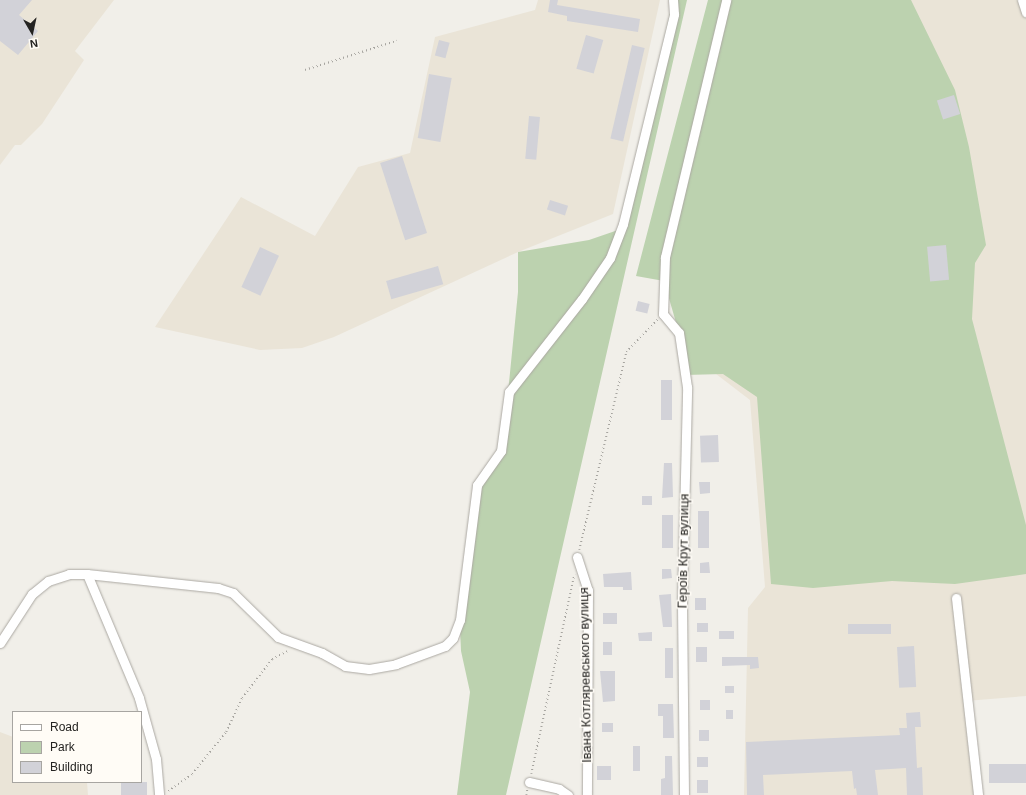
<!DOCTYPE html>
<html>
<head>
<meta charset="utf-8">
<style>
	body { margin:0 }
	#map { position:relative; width:1026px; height:795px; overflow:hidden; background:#f1efe9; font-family:Arial,sans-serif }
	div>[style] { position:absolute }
	.built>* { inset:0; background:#eae4d7 }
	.green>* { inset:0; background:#bcd2af }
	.building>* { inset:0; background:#d2d2d8; transform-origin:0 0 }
	.path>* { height:1.5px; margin-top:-0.75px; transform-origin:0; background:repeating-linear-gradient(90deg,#a7a5a0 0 1px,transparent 0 4px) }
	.roads { filter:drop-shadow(0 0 1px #aba8a2) drop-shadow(0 0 1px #aba8a2) }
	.minor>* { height:9px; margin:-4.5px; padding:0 4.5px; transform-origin:4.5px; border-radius:4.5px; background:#fff }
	span { translate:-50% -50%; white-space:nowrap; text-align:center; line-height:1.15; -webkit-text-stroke:3px #fffcf6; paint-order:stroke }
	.street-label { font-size:13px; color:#242321 }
	.legend { position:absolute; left:12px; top:711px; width:130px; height:72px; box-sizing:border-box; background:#fffcf6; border:1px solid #a7a5a1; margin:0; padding:5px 7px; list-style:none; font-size:12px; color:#242321 }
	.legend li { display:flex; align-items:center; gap:8px; height:20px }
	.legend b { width:20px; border:1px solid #a7a5a1 }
	.north { position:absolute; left:12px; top:12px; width:40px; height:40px; -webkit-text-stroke:3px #fffcf6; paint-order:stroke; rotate:171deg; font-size:11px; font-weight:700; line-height:16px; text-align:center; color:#242321 }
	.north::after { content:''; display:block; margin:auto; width:14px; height:18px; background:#242321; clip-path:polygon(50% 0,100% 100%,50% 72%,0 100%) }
</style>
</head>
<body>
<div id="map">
	<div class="built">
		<i style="clip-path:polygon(0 0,114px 0,75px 51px,84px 60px,42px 124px,21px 145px,15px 145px,0 165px)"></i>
		<i style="clip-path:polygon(538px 0,660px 0,613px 214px,518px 252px,334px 337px,302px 348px,260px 350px,155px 327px,241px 197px,315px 236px,358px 167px,410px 153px,435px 37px,535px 10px)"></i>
		<i style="clip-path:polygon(734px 0,1026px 0,1026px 696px,966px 701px,976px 795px,744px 795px,748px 608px,765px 587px,750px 400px,703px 364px)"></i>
		<i style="clip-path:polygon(0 732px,13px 737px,13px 782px,87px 782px,88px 795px,0 795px)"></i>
	</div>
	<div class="green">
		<i style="clip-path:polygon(673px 0,687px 0,506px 795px,457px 795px,470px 692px,461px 651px,460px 628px,477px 485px,502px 453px,518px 292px,518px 252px,589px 240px,621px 229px)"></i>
		<i style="clip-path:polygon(708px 0,911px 0,955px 90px,969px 147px,986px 245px,975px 263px,972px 319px,1026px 525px,1026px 574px,955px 584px,892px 581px,813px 588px,771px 584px,757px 397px,723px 374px,685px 375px,679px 333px,664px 281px,636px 276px)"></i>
	</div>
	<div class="building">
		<i style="clip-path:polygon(0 0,32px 0,19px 15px,38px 31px,18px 55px,0 41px)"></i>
		<i style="clip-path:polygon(550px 0,558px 0,557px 5px,640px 19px,638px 32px,567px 21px,567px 16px,548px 12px)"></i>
		<i style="left:586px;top:35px;width:18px;height:35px;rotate:16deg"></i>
		<i style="left:439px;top:40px;width:11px;height:16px;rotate:15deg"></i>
		<i style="left:632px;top:45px;width:13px;height:96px;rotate:13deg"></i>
		<i style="left:429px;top:74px;width:23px;height:65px;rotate:10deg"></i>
		<i style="left:954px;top:95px;width:20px;height:18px;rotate:72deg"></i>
		<i style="left:529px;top:116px;width:11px;height:43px;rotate:5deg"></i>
		<i style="left:402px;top:156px;width:81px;height:23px;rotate:72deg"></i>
		<i style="left:550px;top:200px;width:19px;height:10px;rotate:18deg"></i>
		<i style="left:946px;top:245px;width:35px;height:19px;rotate:85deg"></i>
		<i style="left:260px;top:247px;width:21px;height:44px;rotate:25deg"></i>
		<i style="left:438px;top:266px;width:19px;height:54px;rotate:74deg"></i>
		<i style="left:638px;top:301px;width:12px;height:10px;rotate:14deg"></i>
		<i style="left:661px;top:380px;width:11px;height:40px"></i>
		<i style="left:718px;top:435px;width:27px;height:18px;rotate:88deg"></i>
		<i style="clip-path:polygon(664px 463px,672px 463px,673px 497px,662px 498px)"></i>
		<i style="clip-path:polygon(699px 482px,710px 482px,710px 493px,700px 494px)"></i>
		<i style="left:642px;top:496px;width:10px;height:9px"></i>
		<i style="left:698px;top:511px;width:11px;height:37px"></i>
		<i style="left:662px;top:515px;width:11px;height:33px"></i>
		<i style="clip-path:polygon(709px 562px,710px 573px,700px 573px,700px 563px)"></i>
		<i style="clip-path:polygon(662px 569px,671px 569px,672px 578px,662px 579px)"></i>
		<i style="clip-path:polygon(631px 572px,632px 590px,623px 590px,623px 587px,604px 587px,603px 574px)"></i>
		<i style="clip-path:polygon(671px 594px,672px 627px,663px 627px,659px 595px)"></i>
		<i style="left:695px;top:598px;width:11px;height:12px"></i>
		<i style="left:603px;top:613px;width:14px;height:11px"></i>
		<i style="left:708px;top:623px;width:9px;height:11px;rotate:90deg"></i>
		<i style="left:891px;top:624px;width:10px;height:43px;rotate:90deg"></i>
		<i style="left:719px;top:631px;width:15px;height:8px"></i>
		<i style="clip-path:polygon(652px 632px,652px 641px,639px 641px,638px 633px)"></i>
		<i style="left:603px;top:642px;width:9px;height:13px"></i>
		<i style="left:914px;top:646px;width:41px;height:17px;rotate:87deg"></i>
		<i style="left:696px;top:647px;width:11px;height:15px"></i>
		<i style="left:665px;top:648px;width:8px;height:30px"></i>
		<i style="clip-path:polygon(722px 657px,758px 657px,759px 668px,750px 669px,750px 665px,722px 666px)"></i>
		<i style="clip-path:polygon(600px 671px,615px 671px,615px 701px,603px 702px)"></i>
		<i style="left:725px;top:686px;width:9px;height:7px"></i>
		<i style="left:710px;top:700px;width:10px;height:10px;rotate:90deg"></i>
		<i style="clip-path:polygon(658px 704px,673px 704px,674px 738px,663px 738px,663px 716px,658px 716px)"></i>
		<i style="left:726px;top:710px;width:7px;height:9px"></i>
		<i style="clip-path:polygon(920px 712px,921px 727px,915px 727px,917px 768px,922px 767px,923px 795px,907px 795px,906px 768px,875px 770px,878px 795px,857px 795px,856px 788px,854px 789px,852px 771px,763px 775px,764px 795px,747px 795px,746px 742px,900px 735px,899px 728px,907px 728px,906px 713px)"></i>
		<i style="left:602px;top:723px;width:11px;height:9px"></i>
		<i style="left:699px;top:730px;width:10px;height:11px"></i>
		<i style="left:633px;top:746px;width:7px;height:25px"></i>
		<i style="clip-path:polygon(665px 756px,672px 756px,673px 795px,661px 795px,661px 779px,665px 778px)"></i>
		<i style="left:697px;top:757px;width:11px;height:10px"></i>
		<i style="left:1026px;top:764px;width:19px;height:37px;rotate:90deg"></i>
		<i style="left:597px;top:766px;width:14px;height:14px"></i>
		<i style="left:708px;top:780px;width:13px;height:11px;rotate:90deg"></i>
		<i style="left:121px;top:782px;width:26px;height:13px"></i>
	</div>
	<div class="path">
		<i style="left:305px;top:70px;width:96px;rotate:-17.7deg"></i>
		<i style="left:579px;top:550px;width:204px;rotate:-76.6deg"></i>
		<i style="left:626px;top:352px;width:45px;rotate:-45.9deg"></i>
		<i style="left:531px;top:774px;width:204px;rotate:-77.8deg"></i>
		<i style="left:168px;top:791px;width:29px;rotate:-35deg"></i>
		<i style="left:192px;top:774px;width:54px;rotate:-51deg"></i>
		<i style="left:226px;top:732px;width:38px;rotate:-65deg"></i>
		<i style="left:242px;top:698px;width:49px;rotate:-52.4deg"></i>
		<i style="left:272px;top:659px;width:18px;rotate:-27deg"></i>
		<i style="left:526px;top:795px;width:5px;rotate:-79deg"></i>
	</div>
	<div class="roads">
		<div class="minor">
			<i style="left:1022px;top:0;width:13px;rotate:72deg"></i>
			<i style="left:577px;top:557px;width:35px;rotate:72deg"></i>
			<i style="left:588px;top:590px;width:205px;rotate:90.3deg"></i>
			<i style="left:87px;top:574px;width:134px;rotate:67.2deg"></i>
			<i style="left:139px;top:698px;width:63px;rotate:74.4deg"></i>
			<i style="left:156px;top:759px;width:36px;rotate:85deg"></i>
			<i style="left:956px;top:598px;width:198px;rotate:83.6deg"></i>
			<i style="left:0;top:643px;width:59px;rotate:-56.9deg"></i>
			<i style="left:32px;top:594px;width:21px;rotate:-39deg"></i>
			<i style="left:48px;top:581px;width:22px;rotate:-18deg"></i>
			<i style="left:69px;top:574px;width:18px"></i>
			<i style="left:87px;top:574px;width:132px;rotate:6.1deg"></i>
			<i style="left:218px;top:588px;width:16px;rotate:18deg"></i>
			<i style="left:233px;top:593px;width:63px;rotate:44.4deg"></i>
			<i style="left:278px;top:637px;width:47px;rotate:20deg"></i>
			<i style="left:322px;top:653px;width:26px;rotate:29deg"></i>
			<i style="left:345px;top:666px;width:24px;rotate:7deg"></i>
			<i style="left:369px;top:669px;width:27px;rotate:-10deg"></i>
			<i style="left:396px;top:664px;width:52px;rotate:-20.2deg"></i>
			<i style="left:445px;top:646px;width:11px;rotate:-45deg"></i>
			<i style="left:453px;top:638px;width:19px;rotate:-69deg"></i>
			<i style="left:460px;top:620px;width:136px;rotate:-82.8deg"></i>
			<i style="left:477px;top:485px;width:42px;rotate:-54.8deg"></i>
			<i style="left:501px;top:451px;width:60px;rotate:-82.3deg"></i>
			<i style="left:509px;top:392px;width:118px;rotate:-51.9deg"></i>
			<i style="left:582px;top:299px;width:50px;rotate:-55.7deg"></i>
			<i style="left:610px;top:258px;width:36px;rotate:-69deg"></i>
			<i style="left:623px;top:224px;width:216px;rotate:-76.3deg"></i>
			<i style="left:674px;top:14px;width:14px;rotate:-94deg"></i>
			<i style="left:529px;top:782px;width:31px;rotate:13deg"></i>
			<i style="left:559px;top:789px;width:11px;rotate:34deg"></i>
			<i style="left:684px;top:795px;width:196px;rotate:-90.6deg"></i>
			<i style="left:682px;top:599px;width:212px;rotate:-88.6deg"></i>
			<i style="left:687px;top:387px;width:55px;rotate:-98.4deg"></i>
			<i style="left:679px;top:333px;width:25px;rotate:-130deg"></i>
			<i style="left:663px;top:314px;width:57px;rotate:-88deg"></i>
			<i style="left:665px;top:257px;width:264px;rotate:-76.6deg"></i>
		</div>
	</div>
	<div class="street-label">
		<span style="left:684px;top:551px;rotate:-89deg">Героїв Крут вулиця</span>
		<span style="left:586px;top:675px;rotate:-91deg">Івана Котляревського вулиця</span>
	</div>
	<ul class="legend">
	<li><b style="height:5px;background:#fff"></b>Road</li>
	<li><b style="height:11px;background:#bcd2af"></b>Park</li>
	<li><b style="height:11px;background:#d2d2d8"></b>Building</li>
	</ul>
	<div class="north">N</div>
</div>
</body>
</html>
